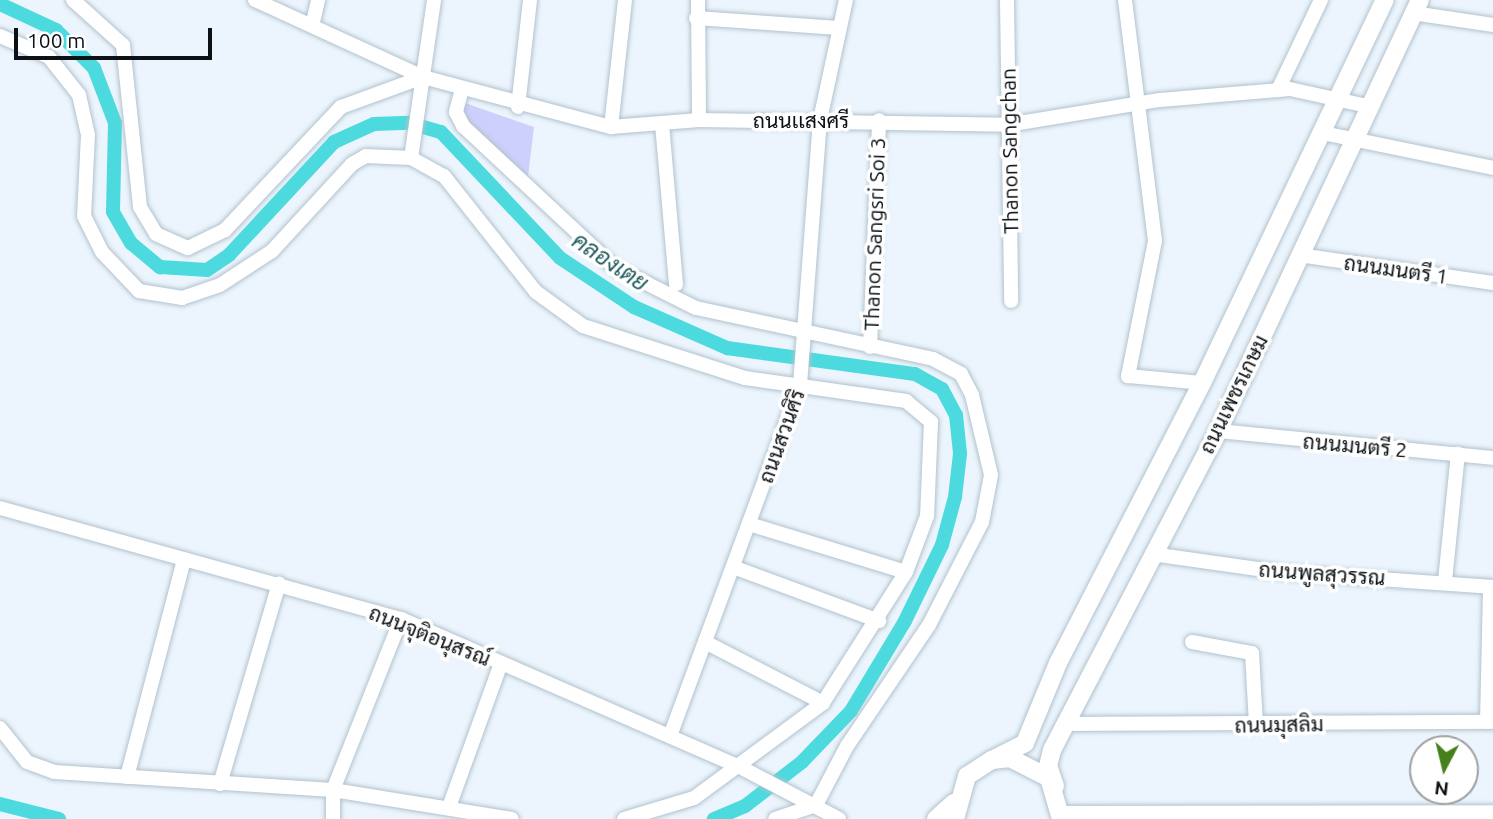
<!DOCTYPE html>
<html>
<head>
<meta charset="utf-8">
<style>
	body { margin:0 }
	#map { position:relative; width:1493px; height:819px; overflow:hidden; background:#ecf5fd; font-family:Ubuntu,Sarabun,sans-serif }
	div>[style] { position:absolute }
	.green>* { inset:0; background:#cdd0fc }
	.canal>* { height:14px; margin:-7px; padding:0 7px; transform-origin:7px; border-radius:7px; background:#4ddade }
	.roads { filter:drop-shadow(0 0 2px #b2c2cd) drop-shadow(0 0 2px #b2c2cd) }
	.minor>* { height:14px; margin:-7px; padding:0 7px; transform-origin:7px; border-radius:7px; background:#fff }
	.major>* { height:18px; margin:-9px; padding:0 9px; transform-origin:9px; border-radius:9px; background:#fff }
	span { translate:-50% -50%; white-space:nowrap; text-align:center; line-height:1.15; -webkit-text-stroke:7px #fff; paint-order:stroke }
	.street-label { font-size:21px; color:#0c1115 }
	.water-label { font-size:23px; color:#245d5f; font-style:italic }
	.north { position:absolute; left:1409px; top:735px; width:70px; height:70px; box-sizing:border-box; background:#fff; border:2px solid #9ea0a1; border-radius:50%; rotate:187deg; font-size:19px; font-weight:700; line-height:28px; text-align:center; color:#0c1115 }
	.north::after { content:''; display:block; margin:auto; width:24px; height:32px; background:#47801a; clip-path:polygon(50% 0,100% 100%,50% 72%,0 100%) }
	.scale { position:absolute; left:14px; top:28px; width:198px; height:32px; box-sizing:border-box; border:4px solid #0c1115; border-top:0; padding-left:9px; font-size:21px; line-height:24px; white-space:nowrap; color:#0c1115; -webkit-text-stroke:5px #fff; paint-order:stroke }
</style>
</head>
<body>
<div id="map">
	<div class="green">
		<i style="clip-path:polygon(465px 103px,534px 127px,528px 176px,469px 127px,460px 108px)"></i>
	</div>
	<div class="canal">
		<i style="left:0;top:4px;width:62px;rotate:24.9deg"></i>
		<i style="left:56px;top:30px;width:54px;rotate:45deg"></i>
		<i style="left:94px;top:68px;width:59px;rotate:69.1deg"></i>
		<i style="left:115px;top:123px;width:89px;rotate:91.3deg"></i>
		<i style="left:113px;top:212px;width:36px;rotate:60deg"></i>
		<i style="left:131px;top:243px;width:38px;rotate:40deg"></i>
		<i style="left:160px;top:267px;width:47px;rotate:3.7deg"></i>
		<i style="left:207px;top:270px;width:27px;rotate:-34deg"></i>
		<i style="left:229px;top:255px;width:154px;rotate:-47.1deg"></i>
		<i style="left:334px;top:142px;width:44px;rotate:-24.2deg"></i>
		<i style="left:374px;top:124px;width:35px;rotate:-2deg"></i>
		<i style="left:409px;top:123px;width:33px;rotate:16deg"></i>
		<i style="left:441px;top:132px;width:173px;rotate:46.6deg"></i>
		<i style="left:560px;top:258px;width:89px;rotate:33.5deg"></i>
		<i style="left:634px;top:307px;width:102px;rotate:23.8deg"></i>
		<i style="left:727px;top:348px;width:190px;rotate:7.9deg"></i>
		<i style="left:915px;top:374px;width:31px;rotate:29deg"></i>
		<i style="left:942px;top:389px;width:30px;rotate:62deg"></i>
		<i style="left:956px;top:415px;width:39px;rotate:84deg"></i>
		<i style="left:960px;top:454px;width:43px;rotate:96.6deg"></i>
		<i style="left:955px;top:497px;width:50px;rotate:105.2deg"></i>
		<i style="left:942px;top:545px;width:85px;rotate:116deg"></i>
		<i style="left:905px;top:621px;width:105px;rotate:121deg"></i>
		<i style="left:851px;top:711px;width:71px;rotate:133.9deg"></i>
		<i style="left:802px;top:762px;width:72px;rotate:142.3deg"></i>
		<i style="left:745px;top:806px;width:34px;rotate:157deg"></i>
		<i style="left:0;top:804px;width:61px;rotate:14.3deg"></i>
	</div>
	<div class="roads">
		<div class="minor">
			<i style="left:73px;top:0;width:67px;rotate:42deg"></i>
			<i style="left:123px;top:45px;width:163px;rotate:84deg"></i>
			<i style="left:140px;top:207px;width:31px;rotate:59deg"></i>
			<i style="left:156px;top:234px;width:35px;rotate:24deg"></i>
			<i style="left:188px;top:248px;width:41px;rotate:-25.9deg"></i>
			<i style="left:225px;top:230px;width:169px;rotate:-46.7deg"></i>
			<i style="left:341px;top:107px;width:87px;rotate:-20.1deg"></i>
			<i style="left:255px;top:0;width:185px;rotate:24.6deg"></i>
			<i style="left:423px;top:77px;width:195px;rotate:14.9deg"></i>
			<i style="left:611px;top:127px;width:88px;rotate:-4.5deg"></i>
			<i style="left:699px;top:120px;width:308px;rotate:0.9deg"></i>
			<i style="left:1007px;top:125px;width:155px;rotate:-9.3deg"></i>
			<i style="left:1160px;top:100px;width:130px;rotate:-4.8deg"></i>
			<i style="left:1290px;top:89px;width:79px;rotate:12.4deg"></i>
			<i style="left:698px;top:0;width:120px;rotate:89.5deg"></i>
			<i style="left:1007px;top:0;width:301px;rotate:89.2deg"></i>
			<i style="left:1125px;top:0;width:243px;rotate:82.9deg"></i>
			<i style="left:1155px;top:241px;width:138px;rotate:101.3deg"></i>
			<i style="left:1128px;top:376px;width:74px;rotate:5.4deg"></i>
			<i style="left:1413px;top:13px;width:81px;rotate:8.5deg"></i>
			<i style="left:696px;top:18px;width:143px;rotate:4deg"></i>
			<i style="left:313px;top:22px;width:23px;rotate:-77deg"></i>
			<i style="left:0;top:36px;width:53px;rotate:23.2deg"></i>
			<i style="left:49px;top:57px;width:48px;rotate:51.7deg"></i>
			<i style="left:79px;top:95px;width:41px;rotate:77.3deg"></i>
			<i style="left:88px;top:135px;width:81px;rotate:92.8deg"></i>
			<i style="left:84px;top:216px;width:40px;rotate:63.4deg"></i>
			<i style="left:102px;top:252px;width:54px;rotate:46.5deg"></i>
			<i style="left:139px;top:291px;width:44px;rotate:9.2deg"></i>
			<i style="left:182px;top:298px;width:40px;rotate:-18.9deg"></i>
			<i style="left:220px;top:285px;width:62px;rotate:-33.2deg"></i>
			<i style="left:272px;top:251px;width:118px;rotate:-47.4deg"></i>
			<i style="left:352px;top:164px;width:16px;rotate:-30deg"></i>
			<i style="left:366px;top:156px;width:45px;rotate:2.5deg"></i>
			<i style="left:411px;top:158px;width:38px;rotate:29deg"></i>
			<i style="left:444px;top:176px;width:148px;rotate:51.6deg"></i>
			<i style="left:536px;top:292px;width:58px;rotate:35.9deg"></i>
			<i style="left:583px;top:326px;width:170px;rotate:17.8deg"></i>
			<i style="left:745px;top:378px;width:163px;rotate:8.1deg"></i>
			<i style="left:906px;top:401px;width:33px;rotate:40deg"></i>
			<i style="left:931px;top:422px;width:94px;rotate:92.4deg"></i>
			<i style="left:927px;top:516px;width:60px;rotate:110.6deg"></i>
			<i style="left:906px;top:572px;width:155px;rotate:122.4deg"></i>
			<i style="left:823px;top:703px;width:160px;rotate:143.6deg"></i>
			<i style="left:694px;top:798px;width:73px;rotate:163.3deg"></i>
			<i style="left:462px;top:89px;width:24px;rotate:105deg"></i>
			<i style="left:456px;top:112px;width:16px;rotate:63deg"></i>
			<i style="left:463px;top:126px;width:207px;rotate:43deg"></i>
			<i style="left:614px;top:267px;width:92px;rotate:26.6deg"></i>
			<i style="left:696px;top:308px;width:242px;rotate:12.1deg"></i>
			<i style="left:933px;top:359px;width:32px;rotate:28deg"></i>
			<i style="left:961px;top:374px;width:24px;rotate:62deg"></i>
			<i style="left:972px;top:395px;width:82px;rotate:76.6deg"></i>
			<i style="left:991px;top:475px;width:48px;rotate:100.8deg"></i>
			<i style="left:982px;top:522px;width:116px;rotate:117.2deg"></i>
			<i style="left:929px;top:625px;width:146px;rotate:124.1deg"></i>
			<i style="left:847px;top:746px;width:67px;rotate:117.7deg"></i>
			<i style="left:816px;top:805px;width:43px;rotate:161.1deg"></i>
			<i style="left:1278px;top:90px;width:100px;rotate:-64.5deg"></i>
			<i style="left:518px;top:107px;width:108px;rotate:-83.6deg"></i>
			<i style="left:662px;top:124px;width:161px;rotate:85deg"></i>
			<i style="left:611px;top:127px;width:128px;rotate:-83.7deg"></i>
			<i style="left:1323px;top:133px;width:174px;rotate:11.6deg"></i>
			<i style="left:411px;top:158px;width:160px;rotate:-81.7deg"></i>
			<i style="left:1299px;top:255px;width:196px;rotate:8.2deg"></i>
			<i style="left:870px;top:347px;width:227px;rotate:-87.7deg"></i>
			<i style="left:1218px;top:431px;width:276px;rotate:5.6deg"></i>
			<i style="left:0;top:508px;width:416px;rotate:15.5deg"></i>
			<i style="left:401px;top:619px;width:370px;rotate:23.6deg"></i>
			<i style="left:740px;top:767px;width:112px;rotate:27.7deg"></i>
			<i style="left:749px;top:524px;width:164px;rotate:17deg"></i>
			<i style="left:1152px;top:554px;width:128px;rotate:8.1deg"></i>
			<i style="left:1279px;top:572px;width:215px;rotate:4deg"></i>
			<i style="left:733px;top:567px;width:156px;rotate:20.3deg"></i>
			<i style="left:1445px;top:581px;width:128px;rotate:-84.2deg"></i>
			<i style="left:705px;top:642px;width:133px;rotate:27.3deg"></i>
			<i style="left:1192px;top:642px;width:61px;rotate:10.4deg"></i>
			<i style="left:1252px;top:653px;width:71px;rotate:86.8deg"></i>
			<i style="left:1487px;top:722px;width:135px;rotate:-88.7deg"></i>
			<i style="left:1065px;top:724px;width:428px;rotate:-0.3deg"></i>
			<i style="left:0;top:728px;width:43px;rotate:51.5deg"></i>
			<i style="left:27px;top:762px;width:29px;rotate:20deg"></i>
			<i style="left:54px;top:772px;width:280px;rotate:3.7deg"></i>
			<i style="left:333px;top:790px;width:181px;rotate:9.2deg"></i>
			<i style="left:670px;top:736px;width:374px;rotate:-69.7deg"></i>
			<i style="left:800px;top:385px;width:266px;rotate:-85.7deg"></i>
			<i style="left:820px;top:120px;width:123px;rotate:-77.8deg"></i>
			<i style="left:127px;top:777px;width:225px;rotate:-75.3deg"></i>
			<i style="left:220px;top:784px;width:209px;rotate:-73.6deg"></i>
			<i style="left:449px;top:807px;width:153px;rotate:-70.1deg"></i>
			<i style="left:1061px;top:813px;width:432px;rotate:-0.1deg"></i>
			<i style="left:333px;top:819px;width:29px;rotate:-90deg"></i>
			<i style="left:333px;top:790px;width:184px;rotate:-68.3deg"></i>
		</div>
		<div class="major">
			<i style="left:992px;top:760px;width:37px;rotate:-27deg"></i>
			<i style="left:1025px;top:743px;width:87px;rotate:-67.6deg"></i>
			<i style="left:1058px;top:663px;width:315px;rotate:-62.8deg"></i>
			<i style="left:1202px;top:383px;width:424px;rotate:-64.5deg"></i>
			<i style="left:1055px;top:786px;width:21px;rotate:-109deg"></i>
			<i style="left:1048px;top:766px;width:16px;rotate:-76deg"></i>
			<i style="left:1052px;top:750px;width:360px;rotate:-62.5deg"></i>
			<i style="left:1218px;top:431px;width:476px;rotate:-64.9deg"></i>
			<i style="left:936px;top:819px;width:24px;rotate:-42deg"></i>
			<i style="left:955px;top:819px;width:45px;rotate:-74.4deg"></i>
			<i style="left:967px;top:776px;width:30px;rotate:-33deg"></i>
			<i style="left:992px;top:760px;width:18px;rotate:-6deg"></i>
			<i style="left:1010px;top:758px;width:44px;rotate:27.1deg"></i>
			<i style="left:1049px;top:778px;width:43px;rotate:73.7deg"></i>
		</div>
	</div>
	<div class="street-label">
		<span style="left:801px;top:120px">ถนนเเสงศรี</span>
		<span style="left:1009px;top:151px;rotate:-91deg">Thanon Sangchan</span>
		<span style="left:874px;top:234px;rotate:-88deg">Thanon Sangsri Soi 3</span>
		<span style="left:1396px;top:269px;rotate:8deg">ถนนมนตรี 1</span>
		<span style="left:1233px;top:394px;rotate:-64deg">ถนนเพชรเกษม</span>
		<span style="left:781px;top:436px;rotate:-70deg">ถนนสวนศิริ</span>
		<span style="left:1355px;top:445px;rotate:5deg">ถนนมนตรี 2</span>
		<span style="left:1322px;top:573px;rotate:4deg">ถนนพูลสุวรรณ</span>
		<span style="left:430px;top:635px;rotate:22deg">ถนนจุติอนุสรณ์</span>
		<span style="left:1279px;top:724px;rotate:-1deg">ถนนมุสลิม</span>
	</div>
	<div class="water-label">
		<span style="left:610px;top:262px;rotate:34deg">คลองเตย</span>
	</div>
	<div class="north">N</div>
	<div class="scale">100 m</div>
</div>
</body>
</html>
